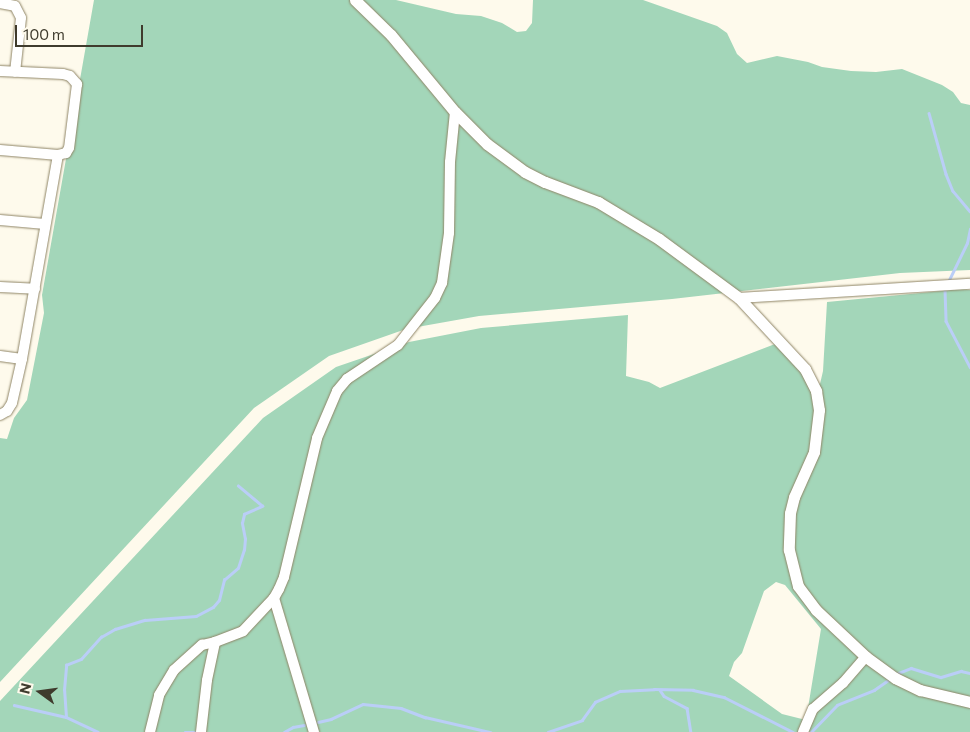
<!DOCTYPE html>
<html>
<head>
<meta charset="utf-8">
<style>
	body { margin:0 }
	#map { position:relative; width:970px; height:732px; overflow:hidden; background:#fefaec; font-family:Commissioner,sans-serif }
	div>[style] { position:absolute }
	.green>* { inset:0; background:#a3d6b9 }
	.stream>* { height:2.5px; margin:-1.25px; padding:0 1.25px; transform-origin:1.25px; border-radius:1.25px; background:#bacef7 }
	.roads { filter:drop-shadow(0 0 1px #8f8566) drop-shadow(0 0 1px #8f8566) }
	.minor>* { height:10px; margin:-5px; padding:0 5px; transform-origin:5px; border-radius:5px; background:#fff }
	.tertiary>* { height:11px; margin:-5.5px; padding:0 5.5px; transform-origin:5.5px; border-radius:5.5px; background:#fff }
	span { translate:-50% -50%; white-space:nowrap; text-align:center; line-height:1.15; -webkit-text-stroke:4.5px #fefaec; paint-order:stroke }
	.north { position:absolute; left:15px; top:667px; width:50px; height:50px; -webkit-text-stroke:4px #fefaec; paint-order:stroke; rotate:284deg; font-size:14px; font-weight:700; line-height:20px; text-align:center; color:#3f3b2d }
	.north::after { content:''; display:block; margin:auto; width:18px; height:22px; background:#3f3b2d; clip-path:polygon(50% 0,100% 100%,50% 72%,0 100%) }
	.scale { position:absolute; left:15px; top:25px; width:128px; height:22px; box-sizing:border-box; border:2px solid #3f3b2d; border-top:0; padding-left:6px; font-size:15px; line-height:18px; white-space:nowrap; color:#3f3b2d; -webkit-text-stroke:4px #fefaec; paint-order:stroke }
</style>
</head>
<body>
<div id="map">
	<div class="green">
		<i style="clip-path:polygon(94px 0,396px 0,456px 14px,481px 16px,502px 23px,517px 32px,526px 31px,532px 23px,533px 0,643px 0,717px 26px,727px 33px,737px 54px,747px 63px,777px 56px,808px 62px,822px 67px,851px 71px,876px 72px,902px 69px,942px 85px,953px 92px,961px 103px,970px 105px,970px 270px,900px 273px,672px 299px,479px 316px,406px 329px,329px 356px,254px 408px,0 682px,0 438px,7px 439px,14px 418px,27px 400px,44px 313px,42px 295px)"></i>
		<i style="clip-path:polygon(evenodd,962px 289px,970px 290px,970px 732px,0 732px,0 701px,263px 418px,336px 367px,409px 342px,481px 328px,628px 315px,626px 376px,649px 382px,660px 388px,775px 344px,815px 382px,820px 384px,823px 371px,827px 302px,962px 289px,776px 582px,785px 585px,821px 629px,806px 720px,782px 714px,729px 676px,734px 662px,742px 653px,764px 591px,776px 582px)"></i>
	</div>
	<div class="stream">
		<i style="left:929px;top:113px;width:63px;rotate:74.4deg"></i>
		<i style="left:946px;top:174px;width:18px;rotate:68deg"></i>
		<i style="left:953px;top:191px;width:26px;rotate:50deg"></i>
		<i style="left:948px;top:282px;width:43px;rotate:-64deg"></i>
		<i style="left:967px;top:243px;width:14px;rotate:-78deg"></i>
		<i style="left:945px;top:290px;width:31px;rotate:88deg"></i>
		<i style="left:946px;top:321px;width:52px;rotate:62.4deg"></i>
		<i style="left:896px;top:674px;width:16px;rotate:-22deg"></i>
		<i style="left:911px;top:668px;width:31px;rotate:17deg"></i>
		<i style="left:941px;top:677px;width:21px;rotate:-17deg"></i>
		<i style="left:961px;top:671px;width:9px;rotate:13deg"></i>
		<i style="left:660px;top:690px;width:7px;rotate:56deg"></i>
		<i style="left:664px;top:696px;width:26px;rotate:28deg"></i>
		<i style="left:687px;top:708px;width:24px;rotate:81deg"></i>
		<i style="left:14px;top:705px;width:53px;rotate:13deg"></i>
		<i style="left:66px;top:717px;width:35px;rotate:25deg"></i>
		<i style="left:66px;top:717px;width:27px;rotate:-94deg"></i>
		<i style="left:64px;top:690px;width:25px;rotate:-85deg"></i>
		<i style="left:66px;top:665px;width:16px;rotate:-22deg"></i>
		<i style="left:81px;top:659px;width:30px;rotate:-48deg"></i>
		<i style="left:101px;top:637px;width:16px;rotate:-30deg"></i>
		<i style="left:115px;top:629px;width:31px;rotate:-17deg"></i>
		<i style="left:145px;top:620px;width:51px;rotate:-4.5deg"></i>
		<i style="left:196px;top:616px;width:19px;rotate:-28deg"></i>
		<i style="left:213px;top:607px;width:9px;rotate:-49deg"></i>
		<i style="left:219px;top:600px;width:21px;rotate:-76deg"></i>
		<i style="left:224px;top:580px;width:18px;rotate:-41deg"></i>
		<i style="left:238px;top:568px;width:19px;rotate:-72deg"></i>
		<i style="left:244px;top:550px;width:11px;rotate:-85deg"></i>
		<i style="left:245px;top:539px;width:16px;rotate:-101deg"></i>
		<i style="left:242px;top:523px;width:9px;rotate:-77deg"></i>
		<i style="left:244px;top:514px;width:20px;rotate:-24deg"></i>
		<i style="left:262px;top:506px;width:31px;rotate:-140deg"></i>
		<i style="left:318px;top:722px;width:13px;rotate:-13deg"></i>
		<i style="left:331px;top:719px;width:35px;rotate:-25deg"></i>
		<i style="left:363px;top:704px;width:38px;rotate:6deg"></i>
		<i style="left:401px;top:708px;width:26px;rotate:21deg"></i>
		<i style="left:425px;top:717px;width:67px;rotate:13deg"></i>
		<i style="left:185px;top:732px;width:12px"></i>
		<i style="left:284px;top:732px;width:10px;rotate:-29deg"></i>
		<i style="left:293px;top:727px;width:11px;rotate:-10deg"></i>
		<i style="left:548px;top:732px;width:36px;rotate:-19deg"></i>
		<i style="left:582px;top:720px;width:22px;rotate:-54deg"></i>
		<i style="left:595px;top:702px;width:27px;rotate:-24deg"></i>
		<i style="left:620px;top:691px;width:34px;rotate:-3deg"></i>
		<i style="left:654px;top:689px;width:39px;rotate:1deg"></i>
		<i style="left:693px;top:690px;width:32px;rotate:13deg"></i>
		<i style="left:724px;top:697px;width:77px;rotate:26.9deg"></i>
		<i style="left:811px;top:732px;width:37px;rotate:-46deg"></i>
		<i style="left:837px;top:705px;width:40px;rotate:-22deg"></i>
		<i style="left:874px;top:690px;width:19px;rotate:-35deg"></i>
	</div>
	<div class="roads">
		<div class="minor">
			<i style="left:0;top:3px;width:15px;rotate:11deg"></i>
			<i style="left:15px;top:6px;width:13px;rotate:63deg"></i>
			<i style="left:21px;top:18px;width:54px;rotate:96.3deg"></i>
			<i style="left:0;top:71px;width:63px;rotate:2.7deg"></i>
			<i style="left:63px;top:74px;width:7px;rotate:16deg"></i>
			<i style="left:70px;top:76px;width:11px;rotate:49deg"></i>
			<i style="left:77px;top:84px;width:64px;rotate:97.1deg"></i>
			<i style="left:69px;top:148px;width:6px;rotate:121deg"></i>
			<i style="left:66px;top:153px;width:8px;rotate:166deg"></i>
			<i style="left:58px;top:155px;width:58px;rotate:-175.1deg"></i>
			<i style="left:0;top:220px;width:45px;rotate:5.1deg"></i>
			<i style="left:0;top:287px;width:35px;rotate:3deg"></i>
			<i style="left:739px;top:298px;width:231px;rotate:-3.5deg"></i>
			<i style="left:0;top:356px;width:22px;rotate:8deg"></i>
			<i style="left:0;top:415px;width:8px;rotate:-30deg"></i>
			<i style="left:7px;top:411px;width:9px;rotate:-58deg"></i>
			<i style="left:12px;top:403px;width:45px;rotate:-77.2deg"></i>
			<i style="left:22px;top:359px;width:207px;rotate:-80deg"></i>
			<i style="left:274px;top:598px;width:140px;rotate:73.4deg"></i>
			<i style="left:150px;top:732px;width:38px;rotate:-76deg"></i>
			<i style="left:159px;top:695px;width:29px;rotate:-59deg"></i>
			<i style="left:174px;top:670px;width:38px;rotate:-42deg"></i>
			<i style="left:202px;top:645px;width:13px;rotate:-13deg"></i>
			<i style="left:201px;top:732px;width:52px;rotate:-83.4deg"></i>
			<i style="left:207px;top:680px;width:39px;rotate:-78deg"></i>
			<i style="left:215px;top:642px;width:30px;rotate:-21deg"></i>
			<i style="left:243px;top:631px;width:45px;rotate:-46.8deg"></i>
			<i style="left:274px;top:598px;width:10px;rotate:-61deg"></i>
			<i style="left:279px;top:589px;width:13px;rotate:-67deg"></i>
			<i style="left:284px;top:577px;width:143px;rotate:-76.6deg"></i>
			<i style="left:317px;top:438px;width:51px;rotate:-66.9deg"></i>
			<i style="left:337px;top:391px;width:16px;rotate:-50deg"></i>
			<i style="left:347px;top:379px;width:61px;rotate:-33.7deg"></i>
			<i style="left:398px;top:345px;width:60px;rotate:-51.8deg"></i>
			<i style="left:435px;top:298px;width:17px;rotate:-65deg"></i>
			<i style="left:442px;top:283px;width:50px;rotate:-82deg"></i>
			<i style="left:449px;top:233px;width:71px;rotate:-89.2deg"></i>
			<i style="left:450px;top:162px;width:50px;rotate:-84.3deg"></i>
			<i style="left:803px;top:732px;width:25px;rotate:-67deg"></i>
			<i style="left:813px;top:709px;width:40px;rotate:-41deg"></i>
			<i style="left:843px;top:683px;width:35px;rotate:-49deg"></i>
		</div>
		<div class="tertiary">
			<i style="left:355px;top:0;width:50px;rotate:44.2deg"></i>
			<i style="left:391px;top:35px;width:100px;rotate:50.3deg"></i>
			<i style="left:455px;top:112px;width:45px;rotate:45deg"></i>
			<i style="left:487px;top:144px;width:47px;rotate:36.4deg"></i>
			<i style="left:525px;top:172px;width:22px;rotate:27deg"></i>
			<i style="left:545px;top:182px;width:57px;rotate:20.7deg"></i>
			<i style="left:598px;top:202px;width:71px;rotate:31.2deg"></i>
			<i style="left:659px;top:239px;width:99px;rotate:36.4deg"></i>
			<i style="left:739px;top:298px;width:97px;rotate:47.1deg"></i>
			<i style="left:805px;top:369px;width:25px;rotate:63deg"></i>
			<i style="left:816px;top:391px;width:19px;rotate:81deg"></i>
			<i style="left:819px;top:410px;width:42px;rotate:96.8deg"></i>
			<i style="left:814px;top:452px;width:49px;rotate:114deg"></i>
			<i style="left:794px;top:497px;width:16px;rotate:104deg"></i>
			<i style="left:790px;top:513px;width:37px;rotate:92deg"></i>
			<i style="left:789px;top:550px;width:37px;rotate:76deg"></i>
			<i style="left:798px;top:586px;width:30px;rotate:53deg"></i>
			<i style="left:816px;top:610px;width:69px;rotate:43.2deg"></i>
			<i style="left:866px;top:657px;width:36px;rotate:36deg"></i>
			<i style="left:895px;top:678px;width:28px;rotate:26deg"></i>
			<i style="left:920px;top:690px;width:51px;rotate:13.5deg"></i>
		</div>
	</div>
	<div class="north">N</div>
	<div class="scale">100 m</div>
</div>
</body>
</html>
